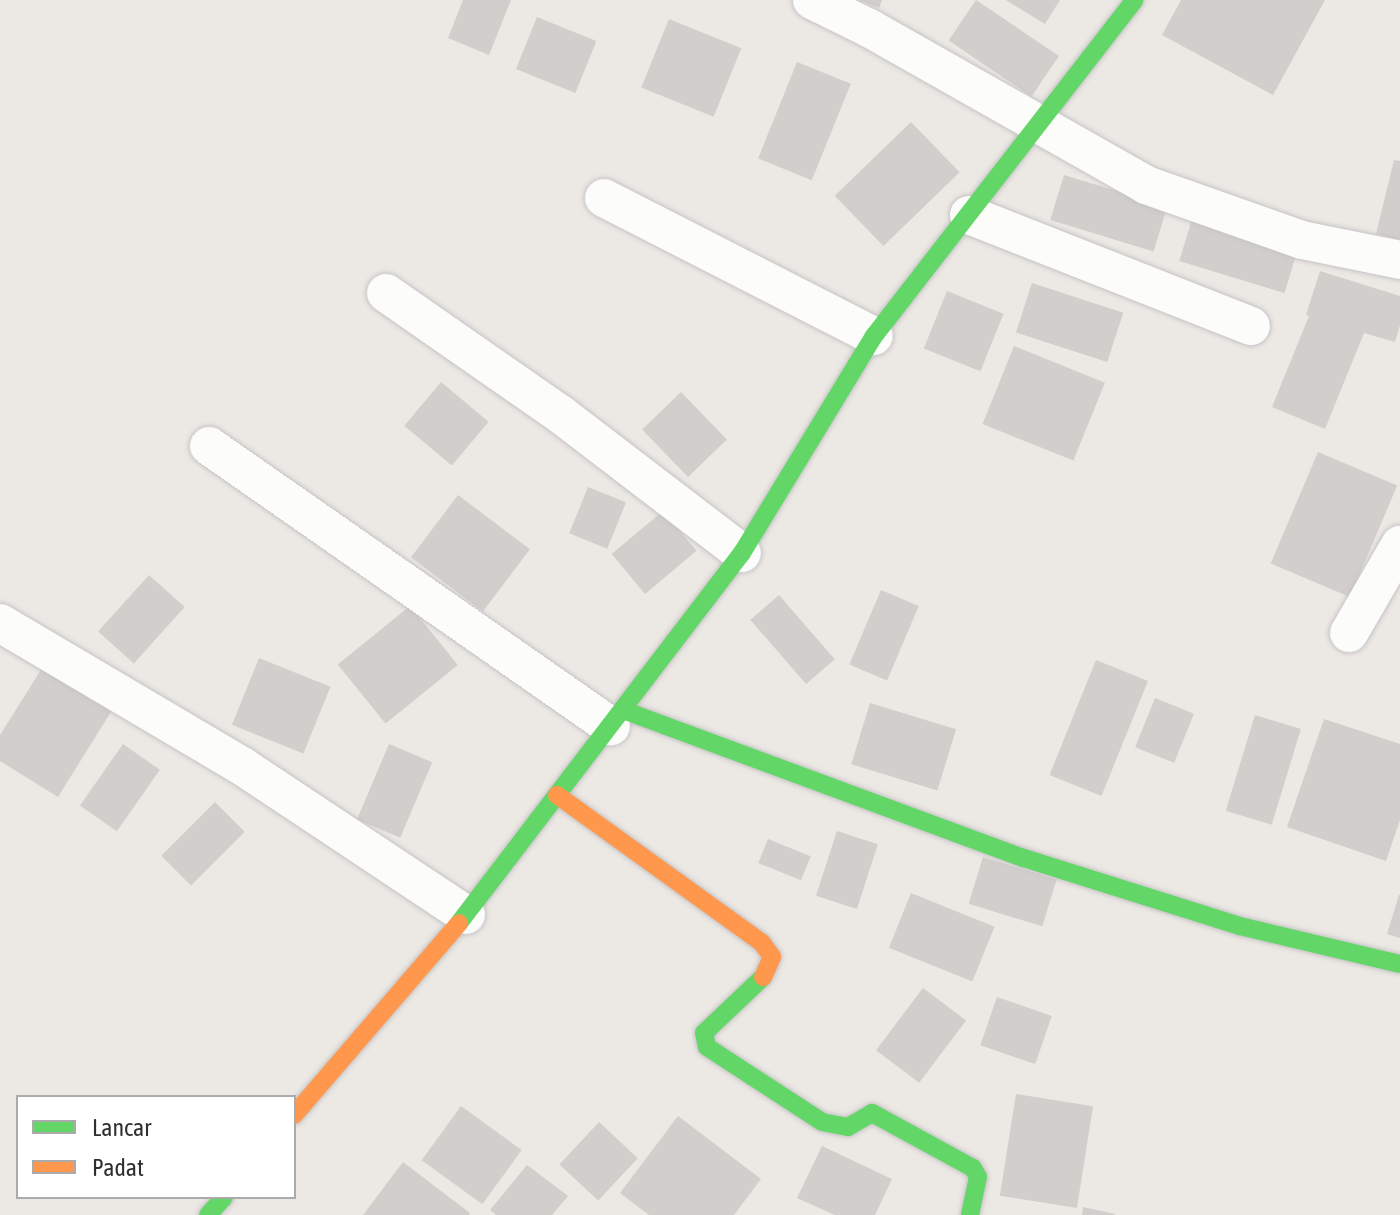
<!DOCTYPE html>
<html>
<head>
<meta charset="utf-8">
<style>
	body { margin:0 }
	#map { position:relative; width:1400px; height:1215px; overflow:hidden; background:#ece8e4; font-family:"Asap Condensed",sans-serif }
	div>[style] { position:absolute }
	.building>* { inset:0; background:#d1cecb; transform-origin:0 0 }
	.roads { filter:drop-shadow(0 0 2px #c5c4c5) drop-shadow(0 0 2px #c5c4c5) }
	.street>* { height:38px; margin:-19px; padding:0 19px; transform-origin:19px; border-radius:19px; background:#fcfcfb }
	.fast>* { height:18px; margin:-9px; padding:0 9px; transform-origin:9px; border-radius:9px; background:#63d668 }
	.slow>* { height:18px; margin:-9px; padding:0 9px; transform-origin:9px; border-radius:9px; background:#ff974d }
	span { translate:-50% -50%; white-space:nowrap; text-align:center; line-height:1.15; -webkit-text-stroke:6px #fff; paint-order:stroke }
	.legend { position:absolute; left:16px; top:1095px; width:280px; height:104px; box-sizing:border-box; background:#fff; border:2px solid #ababab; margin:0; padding:10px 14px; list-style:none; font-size:24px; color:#2e2e2e }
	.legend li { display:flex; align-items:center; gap:16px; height:40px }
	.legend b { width:40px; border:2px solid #ababab }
</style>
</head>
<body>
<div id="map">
	<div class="building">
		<i style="clip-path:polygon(463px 0,511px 0,489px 55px,448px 38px)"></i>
		<i style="clip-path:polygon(859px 0,882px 0,879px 8px)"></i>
		<i style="left:976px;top:0;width:100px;height:49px;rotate:34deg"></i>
		<i style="clip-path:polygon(1006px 0,1060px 0,1045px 24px)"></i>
		<i style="clip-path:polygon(1181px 0,1325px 0,1273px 95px,1162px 35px)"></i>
		<i style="left:537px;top:17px;width:64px;height:56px;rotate:22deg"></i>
		<i style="left:669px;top:19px;width:78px;height:74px;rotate:22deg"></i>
		<i style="left:797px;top:62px;width:58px;height:104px;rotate:22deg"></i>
		<i style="left:911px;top:122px;width:70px;height:106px;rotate:46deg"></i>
		<i style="clip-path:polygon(1394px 160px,1400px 161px,1400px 240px,1376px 234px)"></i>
		<i style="left:1064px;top:175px;width:108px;height:47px;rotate:17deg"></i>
		<i style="left:1193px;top:216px;width:110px;height:47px;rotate:17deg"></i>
		<i style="clip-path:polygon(1320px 271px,1400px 296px,1400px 325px,1395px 342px,1364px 333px,1325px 429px,1272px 407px,1309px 316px,1306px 315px)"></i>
		<i style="left:1032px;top:283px;width:96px;height:52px;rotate:18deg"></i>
		<i style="left:947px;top:291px;width:61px;height:62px;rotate:22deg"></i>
		<i style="left:1014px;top:346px;width:98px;height:84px;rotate:22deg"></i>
		<i style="left:441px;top:382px;width:62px;height:57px;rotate:40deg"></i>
		<i style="left:681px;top:392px;width:66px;height:54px;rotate:46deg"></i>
		<i style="left:1318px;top:452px;width:86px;height:121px;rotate:23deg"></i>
		<i style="left:588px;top:487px;width:41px;height:50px;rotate:22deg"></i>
		<i style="left:458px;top:495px;width:90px;height:78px;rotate:37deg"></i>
		<i style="left:663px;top:511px;width:52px;height:67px;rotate:50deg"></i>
		<i style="left:149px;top:575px;width:48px;height:76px;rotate:42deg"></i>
		<i style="left:881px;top:590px;width:41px;height:81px;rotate:23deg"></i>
		<i style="left:779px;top:595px;width:85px;height:38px;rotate:49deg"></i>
		<i style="left:410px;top:606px;width:76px;height:93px;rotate:51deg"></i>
		<i style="left:259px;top:658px;width:77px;height:72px;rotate:22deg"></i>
		<i style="left:1096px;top:660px;width:56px;height:124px;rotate:22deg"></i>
		<i style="clip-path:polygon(44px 665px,114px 707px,58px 797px,0 761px,0 735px)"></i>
		<i style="left:1155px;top:698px;width:42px;height:53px;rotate:22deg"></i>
		<i style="left:870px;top:703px;width:90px;height:64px;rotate:17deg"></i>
		<i style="left:1255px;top:715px;width:48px;height:100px;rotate:17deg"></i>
		<i style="clip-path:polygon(1324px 719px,1400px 744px,1400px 820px,1386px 861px,1287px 827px)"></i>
		<i style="left:123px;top:744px;width:45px;height:75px;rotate:35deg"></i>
		<i style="left:389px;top:744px;width:47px;height:82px;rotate:23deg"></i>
		<i style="left:215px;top:802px;width:42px;height:76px;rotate:45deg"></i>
		<i style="left:837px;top:831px;width:43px;height:68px;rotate:18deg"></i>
		<i style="left:768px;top:839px;width:46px;height:26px;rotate:22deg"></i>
		<i style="left:983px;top:857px;width:77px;height:49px;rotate:17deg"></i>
		<i style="left:911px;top:893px;width:90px;height:59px;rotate:22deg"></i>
		<i style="clip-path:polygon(1399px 895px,1400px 895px,1400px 938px,1387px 934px)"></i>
		<i style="left:923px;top:988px;width:54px;height:78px;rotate:37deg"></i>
		<i style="left:997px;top:997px;width:58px;height:51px;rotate:19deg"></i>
		<i style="left:1016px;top:1094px;width:78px;height:103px;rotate:9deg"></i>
		<i style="left:461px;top:1106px;width:75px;height:67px;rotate:36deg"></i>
		<i style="clip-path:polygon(678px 1116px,761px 1179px,734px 1215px,649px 1215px,620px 1193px)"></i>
		<i style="left:599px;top:1122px;width:53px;height:58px;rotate:43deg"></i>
		<i style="clip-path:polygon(822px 1146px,892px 1179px,875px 1215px,835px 1215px,797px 1198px)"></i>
		<i style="clip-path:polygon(403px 1162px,470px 1213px,469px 1215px,363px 1215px)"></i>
		<i style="clip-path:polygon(527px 1165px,568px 1196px,552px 1215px,496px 1215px,490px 1210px)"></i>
		<i style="clip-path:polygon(1083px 1207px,1115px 1214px,1115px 1215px,1082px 1215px)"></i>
	</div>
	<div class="roads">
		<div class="street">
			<i style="left:812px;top:0;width:64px;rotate:26.2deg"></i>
			<i style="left:869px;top:28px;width:318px;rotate:29.5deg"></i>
			<i style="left:1146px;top:185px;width:165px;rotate:19.4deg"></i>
			<i style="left:1302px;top:240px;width:100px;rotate:11.5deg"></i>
			<i style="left:604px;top:198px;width:303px;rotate:27.1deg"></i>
			<i style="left:969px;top:215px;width:303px;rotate:21.5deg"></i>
			<i style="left:386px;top:293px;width:212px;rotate:34.8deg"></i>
			<i style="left:560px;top:414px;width:229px;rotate:37.4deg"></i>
			<i style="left:209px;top:446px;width:490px;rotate:34.9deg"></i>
			<i style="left:0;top:623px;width:281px;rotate:30.6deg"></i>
			<i style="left:242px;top:766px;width:269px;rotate:33.6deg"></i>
			<i style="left:1349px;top:633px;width:102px;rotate:-59.9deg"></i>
		</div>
		<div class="fast">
			<i style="left:623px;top:710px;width:427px;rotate:20.3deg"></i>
			<i style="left:1024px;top:858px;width:226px;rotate:17.5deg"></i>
			<i style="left:1240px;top:926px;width:164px;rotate:13.4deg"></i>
			<i style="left:459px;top:923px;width:466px;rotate:-52.6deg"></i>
			<i style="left:742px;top:553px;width:254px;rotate:-58.7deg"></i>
			<i style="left:874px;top:336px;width:425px;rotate:-52.2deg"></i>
			<i style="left:763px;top:977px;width:81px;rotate:136.5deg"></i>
			<i style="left:704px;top:1033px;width:14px;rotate:78deg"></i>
			<i style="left:707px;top:1047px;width:137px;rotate:33.1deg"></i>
			<i style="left:822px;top:1122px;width:26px;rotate:11deg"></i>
			<i style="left:848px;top:1127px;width:28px;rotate:-30deg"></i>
			<i style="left:872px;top:1113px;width:115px;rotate:28.6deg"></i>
			<i style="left:973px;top:1168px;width:10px;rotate:61deg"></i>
			<i style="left:978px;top:1177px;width:39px;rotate:102deg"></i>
			<i style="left:208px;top:1215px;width:24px;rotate:-48deg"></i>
		</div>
		<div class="slow">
			<i style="left:557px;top:795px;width:253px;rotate:35.8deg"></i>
			<i style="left:762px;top:943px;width:17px;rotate:54deg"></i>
			<i style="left:772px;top:957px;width:22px;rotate:114deg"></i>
			<i style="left:294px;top:1115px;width:253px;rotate:-49.3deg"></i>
		</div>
	</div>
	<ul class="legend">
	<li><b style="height:10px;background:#63d668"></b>Lancar</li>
	<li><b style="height:10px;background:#ff974d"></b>Padat</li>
	</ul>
</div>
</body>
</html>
